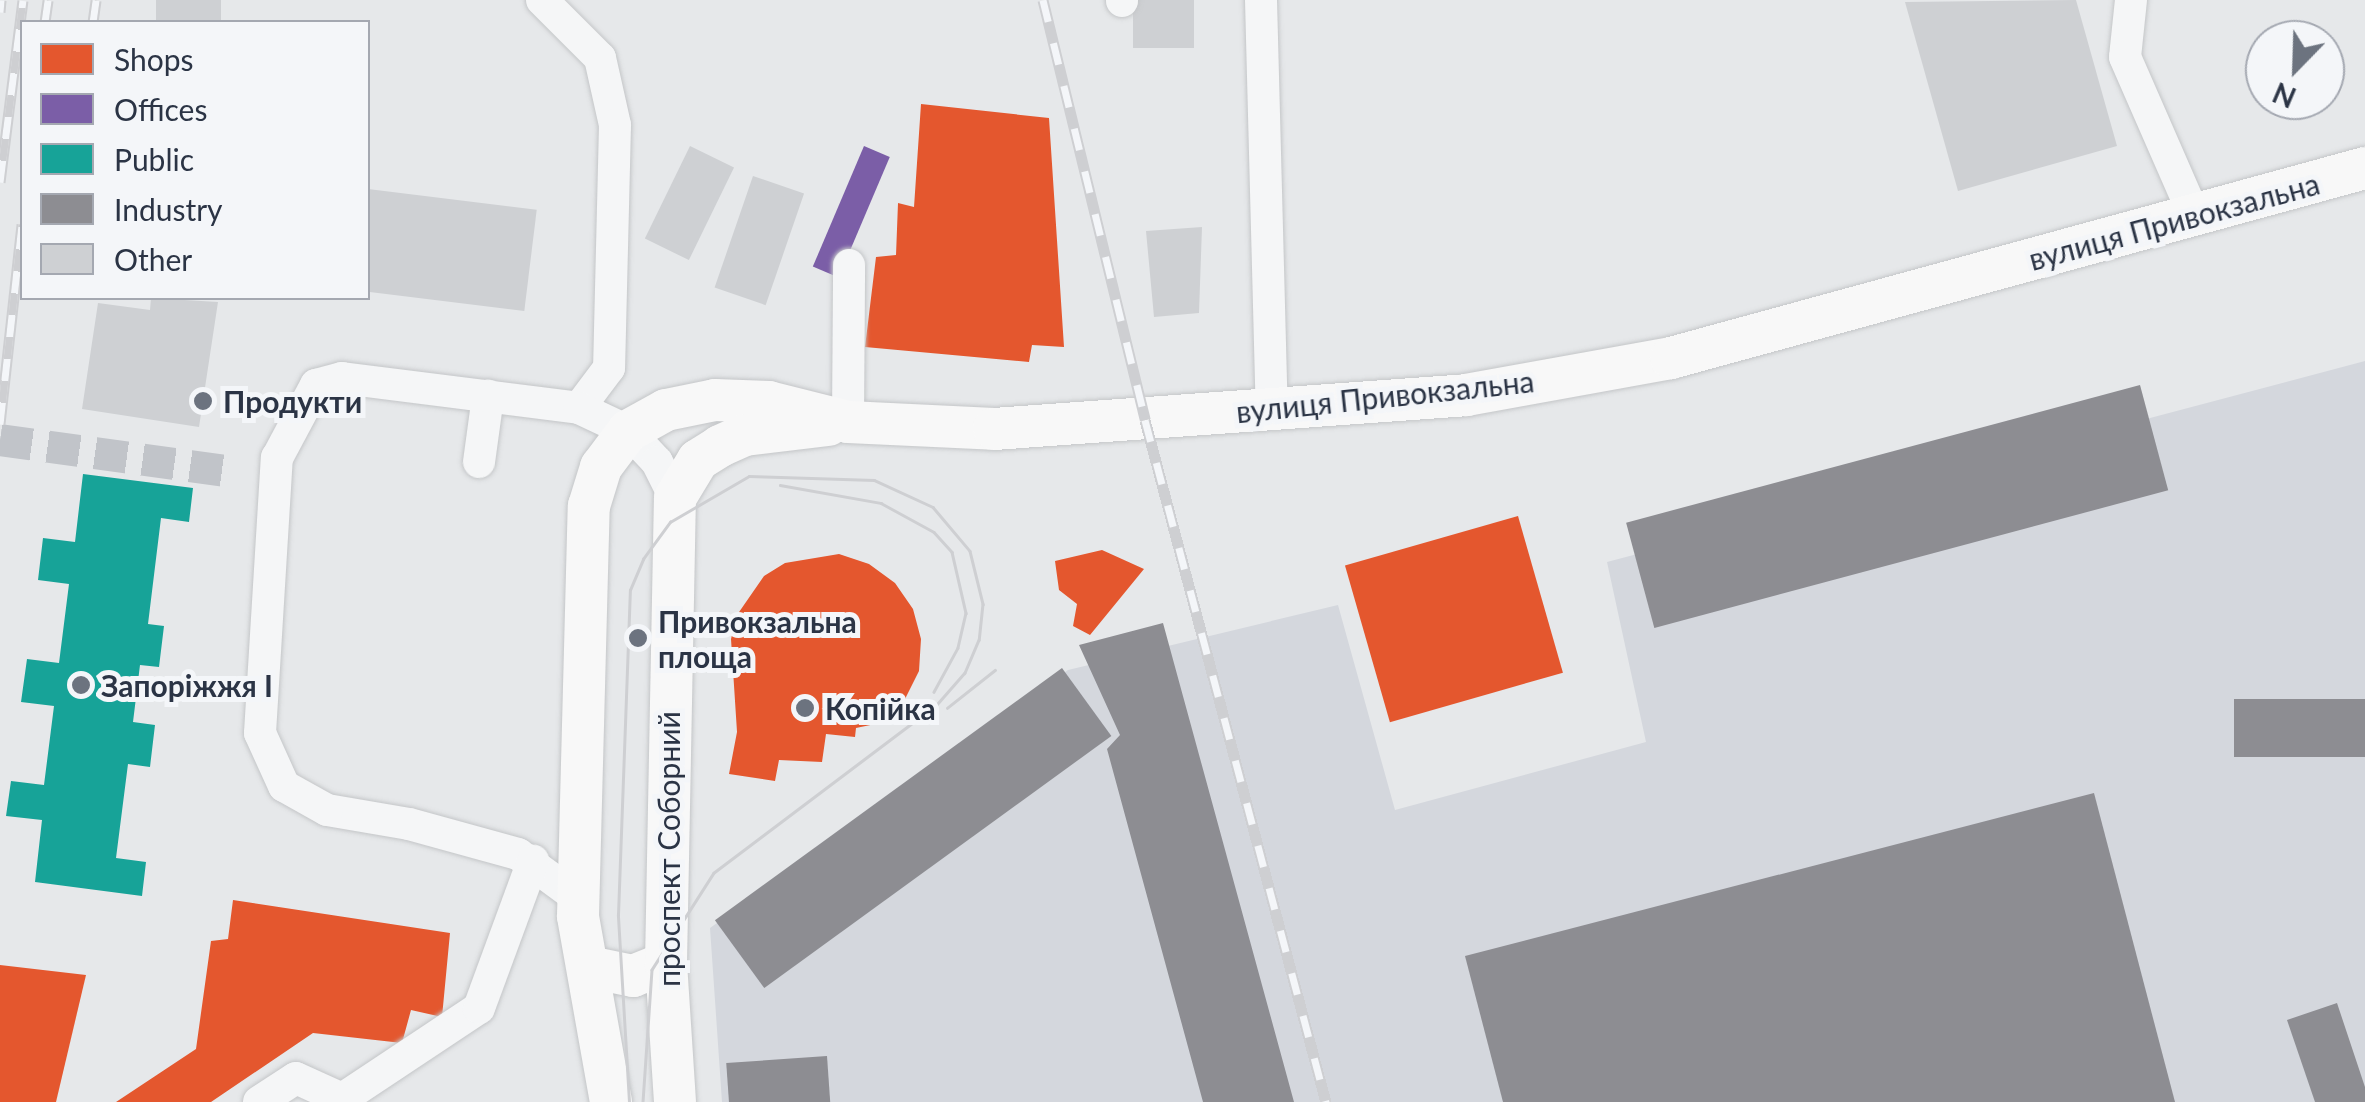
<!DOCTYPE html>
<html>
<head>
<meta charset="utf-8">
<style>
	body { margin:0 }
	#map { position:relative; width:2365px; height:1102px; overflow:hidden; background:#e6e8ea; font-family:Lato,sans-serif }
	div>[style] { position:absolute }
	.built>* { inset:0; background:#d4d7dd }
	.shops>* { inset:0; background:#e4572e; transform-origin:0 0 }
	.offices>* { inset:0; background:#7b5ea7; transform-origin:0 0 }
	.public>* { inset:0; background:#17a398 }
	.industry>* { inset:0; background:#8d8d92; transform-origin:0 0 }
	.building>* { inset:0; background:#ced0d3; transform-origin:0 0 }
	.minor-tunnel>* { height:32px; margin-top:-16px; transform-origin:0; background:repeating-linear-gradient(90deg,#c1c4c9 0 32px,transparent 0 48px) }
	.roads { filter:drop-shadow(0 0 2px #c4c6c8) drop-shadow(0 0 2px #c4c6c8) }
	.minor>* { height:32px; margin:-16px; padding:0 16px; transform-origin:16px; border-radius:16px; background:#f5f6f7 }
	.major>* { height:42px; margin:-21px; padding:0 21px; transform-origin:21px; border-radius:21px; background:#f8f8f8 }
	.tram>* { height:2.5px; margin:-1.25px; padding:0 1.25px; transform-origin:1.25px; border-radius:1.25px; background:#cecfd2 }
	.rail>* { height:11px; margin-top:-5.5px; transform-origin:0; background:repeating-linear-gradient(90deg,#f4f6f9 0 22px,#cecfd2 0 44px); box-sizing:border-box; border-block:2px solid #cecfd2 }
	.dots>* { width:28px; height:28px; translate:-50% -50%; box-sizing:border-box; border:5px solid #f4f6f9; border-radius:50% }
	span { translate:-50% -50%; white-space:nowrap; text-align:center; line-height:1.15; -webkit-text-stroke:10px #f4f6f9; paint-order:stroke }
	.street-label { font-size:30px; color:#2b3445 }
	.poi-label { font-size:30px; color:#2b3445; font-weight:700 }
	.left { translate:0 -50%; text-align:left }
	.legend { position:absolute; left:20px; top:20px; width:350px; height:280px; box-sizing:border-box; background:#f4f6f9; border:2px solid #a4a8b1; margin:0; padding:12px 18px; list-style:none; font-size:30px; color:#2b3445 }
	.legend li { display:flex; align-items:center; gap:20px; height:50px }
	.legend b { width:50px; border:2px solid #a4a8b1 }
	.north { position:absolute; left:2245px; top:20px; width:100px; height:100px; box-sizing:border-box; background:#f4f6f9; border:2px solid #a4a8b1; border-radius:50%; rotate:203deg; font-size:28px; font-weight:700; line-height:40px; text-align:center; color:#2b3445 }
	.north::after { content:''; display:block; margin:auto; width:35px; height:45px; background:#6c737f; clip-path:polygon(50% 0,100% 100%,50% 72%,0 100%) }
</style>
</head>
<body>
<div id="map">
	<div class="built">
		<i style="clip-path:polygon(2365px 361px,2365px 1102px,722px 1102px,710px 928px,1068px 670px,1338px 605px,1395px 810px,1646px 742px,1607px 562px)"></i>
	</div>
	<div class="shops">
		<i style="clip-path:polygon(921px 104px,1049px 118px,1064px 347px,1032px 345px,1029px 362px,865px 347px,876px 257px,896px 255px,898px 203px,914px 207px)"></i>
		<i style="left:1518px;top:516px;width:163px;height:180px;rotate:74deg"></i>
		<i style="clip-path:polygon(1102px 550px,1144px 569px,1090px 635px,1073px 626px,1077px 604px,1059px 590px,1055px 561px)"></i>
		<i style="clip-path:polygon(839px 554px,869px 564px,895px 583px,913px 609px,921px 639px,919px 671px,904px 701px,880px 723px,856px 728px,855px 737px,826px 734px,822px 762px,779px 760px,775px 781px,729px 774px,737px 732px,731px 639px,737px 615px,764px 576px,785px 563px)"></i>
		<i style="clip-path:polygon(233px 900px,450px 933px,442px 1017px,411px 1010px,402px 1043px,313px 1033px,211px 1102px,116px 1102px,196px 1049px,211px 941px,228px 939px)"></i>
		<i style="clip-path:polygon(0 965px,86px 975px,56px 1102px,0 1102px)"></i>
	</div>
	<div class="offices">
		<i style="left:864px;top:146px;width:28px;height:131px;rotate:23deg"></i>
	</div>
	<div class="public">
		<i style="clip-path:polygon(83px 474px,193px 488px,189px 522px,161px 518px,148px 624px,164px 626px,159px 667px,140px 665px,133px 722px,155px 725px,150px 767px,128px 764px,116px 858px,146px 862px,142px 896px,35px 882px,42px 820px,6px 816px,11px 781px,44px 785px,54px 706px,21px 702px,27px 659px,59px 663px,69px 584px,38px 580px,43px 538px,75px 542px)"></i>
	</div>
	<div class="industry">
		<i style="left:2140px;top:385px;width:109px;height:532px;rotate:75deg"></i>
		<i style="clip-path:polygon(1163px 623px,1294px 1102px,1203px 1102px,1107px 749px,1120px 735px,1079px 645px)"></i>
		<i style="left:1062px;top:668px;width:84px;height:429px;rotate:54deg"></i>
		<i style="left:2365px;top:699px;width:58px;height:131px;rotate:90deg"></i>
		<i style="clip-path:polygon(2094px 793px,2175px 1102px,1503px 1102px,1465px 956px)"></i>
		<i style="clip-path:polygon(2337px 1003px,2365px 1087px,2365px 1102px,2315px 1102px,2287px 1020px)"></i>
		<i style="left:827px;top:1056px;width:46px;height:101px;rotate:86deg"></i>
	</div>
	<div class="building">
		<i style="left:156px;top:0;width:65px;height:22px"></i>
		<i style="left:1133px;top:0;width:61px;height:48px"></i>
		<i style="clip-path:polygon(2076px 0,2117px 146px,1958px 191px,1905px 2px)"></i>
		<i style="left:690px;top:146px;width:49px;height:103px;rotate:26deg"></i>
		<i style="left:753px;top:176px;width:54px;height:118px;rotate:19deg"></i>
		<i style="left:368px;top:189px;width:170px;height:102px;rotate:7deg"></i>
		<i style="clip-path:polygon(1202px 227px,1199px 313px,1154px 317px,1146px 231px)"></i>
		<i style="clip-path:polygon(151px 298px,218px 302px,199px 427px,82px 409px,98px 303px,150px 310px)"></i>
	</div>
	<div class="minor-tunnel">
		<i style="left:0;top:440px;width:227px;rotate:7.8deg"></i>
	</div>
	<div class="roads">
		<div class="minor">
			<i style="left:542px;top:0;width:82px;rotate:45deg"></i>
			<i style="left:600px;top:58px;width:69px;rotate:77.4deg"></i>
			<i style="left:615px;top:125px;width:243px;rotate:91.4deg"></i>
			<i style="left:609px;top:368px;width:50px;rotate:126.9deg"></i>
			<i style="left:1261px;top:0;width:408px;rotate:88.5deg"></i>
			<i style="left:2131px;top:0;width:57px;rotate:96deg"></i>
			<i style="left:2125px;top:57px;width:172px;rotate:66.4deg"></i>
			<i style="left:1122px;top:1px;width:1px;rotate:-90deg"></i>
			<i style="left:848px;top:422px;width:157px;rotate:-89.6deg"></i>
			<i style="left:479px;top:462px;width:67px;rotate:-82.2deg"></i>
			<i style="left:578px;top:898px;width:74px;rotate:-143.7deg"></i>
			<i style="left:518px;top:854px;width:113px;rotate:-164.6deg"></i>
			<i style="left:409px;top:824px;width:83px;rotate:-170.3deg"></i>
			<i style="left:327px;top:810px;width:49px;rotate:-150.8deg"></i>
			<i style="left:284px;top:786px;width:58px;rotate:-114.4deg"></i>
			<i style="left:260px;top:733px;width:276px;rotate:-86.5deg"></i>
			<i style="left:277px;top:458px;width:83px;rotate:-61.9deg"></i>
			<i style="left:316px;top:385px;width:27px;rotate:-15deg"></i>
			<i style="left:342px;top:378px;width:239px;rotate:7.2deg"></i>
			<i style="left:579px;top:408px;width:54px;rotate:25.1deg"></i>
			<i style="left:628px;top:431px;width:42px;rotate:46.9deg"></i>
			<i style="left:657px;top:462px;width:40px;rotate:63.4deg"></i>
			<i style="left:259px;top:1102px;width:44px;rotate:-33deg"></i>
			<i style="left:296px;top:1078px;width:51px;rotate:24.5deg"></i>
			<i style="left:342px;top:1099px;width:164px;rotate:-33.6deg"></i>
			<i style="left:479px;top:1008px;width:157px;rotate:-69.8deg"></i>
		</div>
		<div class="major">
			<i style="left:589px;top:967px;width:45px;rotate:11.6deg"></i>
			<i style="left:633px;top:976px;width:35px;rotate:-22deg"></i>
			<i style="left:611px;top:1102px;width:189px;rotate:-100.1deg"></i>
			<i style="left:578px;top:916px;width:410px;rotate:-88.5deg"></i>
			<i style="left:589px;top:506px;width:41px;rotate:-72.9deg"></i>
			<i style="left:601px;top:467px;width:45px;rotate:-53.1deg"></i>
			<i style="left:628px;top:431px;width:43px;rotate:-28.9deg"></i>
			<i style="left:666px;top:410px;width:50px;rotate:-11.5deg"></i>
			<i style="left:715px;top:400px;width:54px;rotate:2.1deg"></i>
			<i style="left:769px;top:402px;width:81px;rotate:14.2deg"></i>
			<i style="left:848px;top:422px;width:146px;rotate:2.7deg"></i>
			<i style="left:994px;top:429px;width:473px;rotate:-4.1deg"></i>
			<i style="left:1466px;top:395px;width:208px;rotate:-10.2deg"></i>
			<i style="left:1671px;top:358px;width:720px;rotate:-15.31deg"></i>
			<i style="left:675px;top:1102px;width:139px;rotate:-93.7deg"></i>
			<i style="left:666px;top:963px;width:465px;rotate:-88.9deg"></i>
			<i style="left:675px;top:498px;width:44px;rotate:-58.8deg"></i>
			<i style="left:698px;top:460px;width:26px;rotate:-32deg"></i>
			<i style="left:720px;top:446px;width:27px;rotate:-24deg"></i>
			<i style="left:745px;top:435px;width:84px;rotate:-6.9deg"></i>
		</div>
	</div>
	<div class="tram">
		<i style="left:780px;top:485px;width:103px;rotate:10.1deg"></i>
		<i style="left:881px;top:503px;width:60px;rotate:28.7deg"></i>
		<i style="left:934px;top:532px;width:27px;rotate:48deg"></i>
		<i style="left:952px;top:552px;width:63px;rotate:77.1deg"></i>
		<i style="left:966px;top:613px;width:36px;rotate:103deg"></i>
		<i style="left:958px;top:648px;width:50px;rotate:118.6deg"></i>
		<i style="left:947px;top:708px;width:61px;rotate:-38.4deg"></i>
		<i style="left:629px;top:1102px;width:187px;rotate:-93.4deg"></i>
		<i style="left:618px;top:915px;width:325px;rotate:-87.9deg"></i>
		<i style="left:630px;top:590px;width:34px;rotate:-67deg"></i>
		<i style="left:643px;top:559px;width:46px;rotate:-53.9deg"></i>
		<i style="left:670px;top:522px;width:91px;rotate:-30.2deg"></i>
		<i style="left:749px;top:476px;width:125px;rotate:1.8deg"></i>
		<i style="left:874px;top:480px;width:65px;rotate:24.6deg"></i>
		<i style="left:933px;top:507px;width:57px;rotate:49.9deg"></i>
		<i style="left:970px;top:551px;width:55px;rotate:76.2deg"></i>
		<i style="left:983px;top:604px;width:36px;rotate:96deg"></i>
		<i style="left:979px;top:640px;width:36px;rotate:113deg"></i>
		<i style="left:965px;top:673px;width:43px;rotate:131.2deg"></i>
		<i style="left:937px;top:705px;width:279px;rotate:143deg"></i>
		<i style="left:714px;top:873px;width:115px;rotate:122.6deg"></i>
		<i style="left:652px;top:970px;width:132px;rotate:93.9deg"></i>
	</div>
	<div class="rail">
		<i style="left:1043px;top:0;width:432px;rotate:76.3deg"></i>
		<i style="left:1145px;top:420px;width:706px;rotate:75.14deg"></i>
		<i style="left:0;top:12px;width:12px;rotate:-85deg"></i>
		<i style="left:45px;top:22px;width:22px;rotate:-82deg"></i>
		<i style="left:93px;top:22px;width:22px;rotate:-82deg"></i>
		<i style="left:0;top:182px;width:183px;rotate:-82.8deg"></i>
		<i style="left:0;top:424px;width:201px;rotate:-83.7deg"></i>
	</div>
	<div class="dots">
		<i style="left:203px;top:401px;background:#6c737f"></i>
		<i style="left:638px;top:638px;background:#6c737f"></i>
		<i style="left:81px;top:685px;background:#6c737f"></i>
		<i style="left:805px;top:708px;background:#6c737f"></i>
	</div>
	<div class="street-label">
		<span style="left:2174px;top:221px;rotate:-15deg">вулиця Привокзальна</span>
		<span style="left:1385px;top:396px;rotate:-6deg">вулиця Привокзальна</span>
		<span style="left:668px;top:849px;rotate:-90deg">проспект Соборний</span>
	</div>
	<div class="poi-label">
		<span class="left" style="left:223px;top:401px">Продукти</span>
		<span class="left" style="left:658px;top:638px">Привокзальна<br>площа</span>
		<span class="left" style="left:101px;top:685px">Запорiжжя I</span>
		<span class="left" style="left:825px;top:708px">Копійка</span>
	</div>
	<ul class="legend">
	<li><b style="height:28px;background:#e4572e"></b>Shops</li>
	<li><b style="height:28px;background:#7b5ea7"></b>Offices</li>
	<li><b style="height:28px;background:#17a398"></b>Public</li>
	<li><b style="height:28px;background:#8d8d92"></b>Industry</li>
	<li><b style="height:28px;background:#ced0d3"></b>Other</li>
	</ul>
	<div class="north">N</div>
</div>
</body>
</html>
